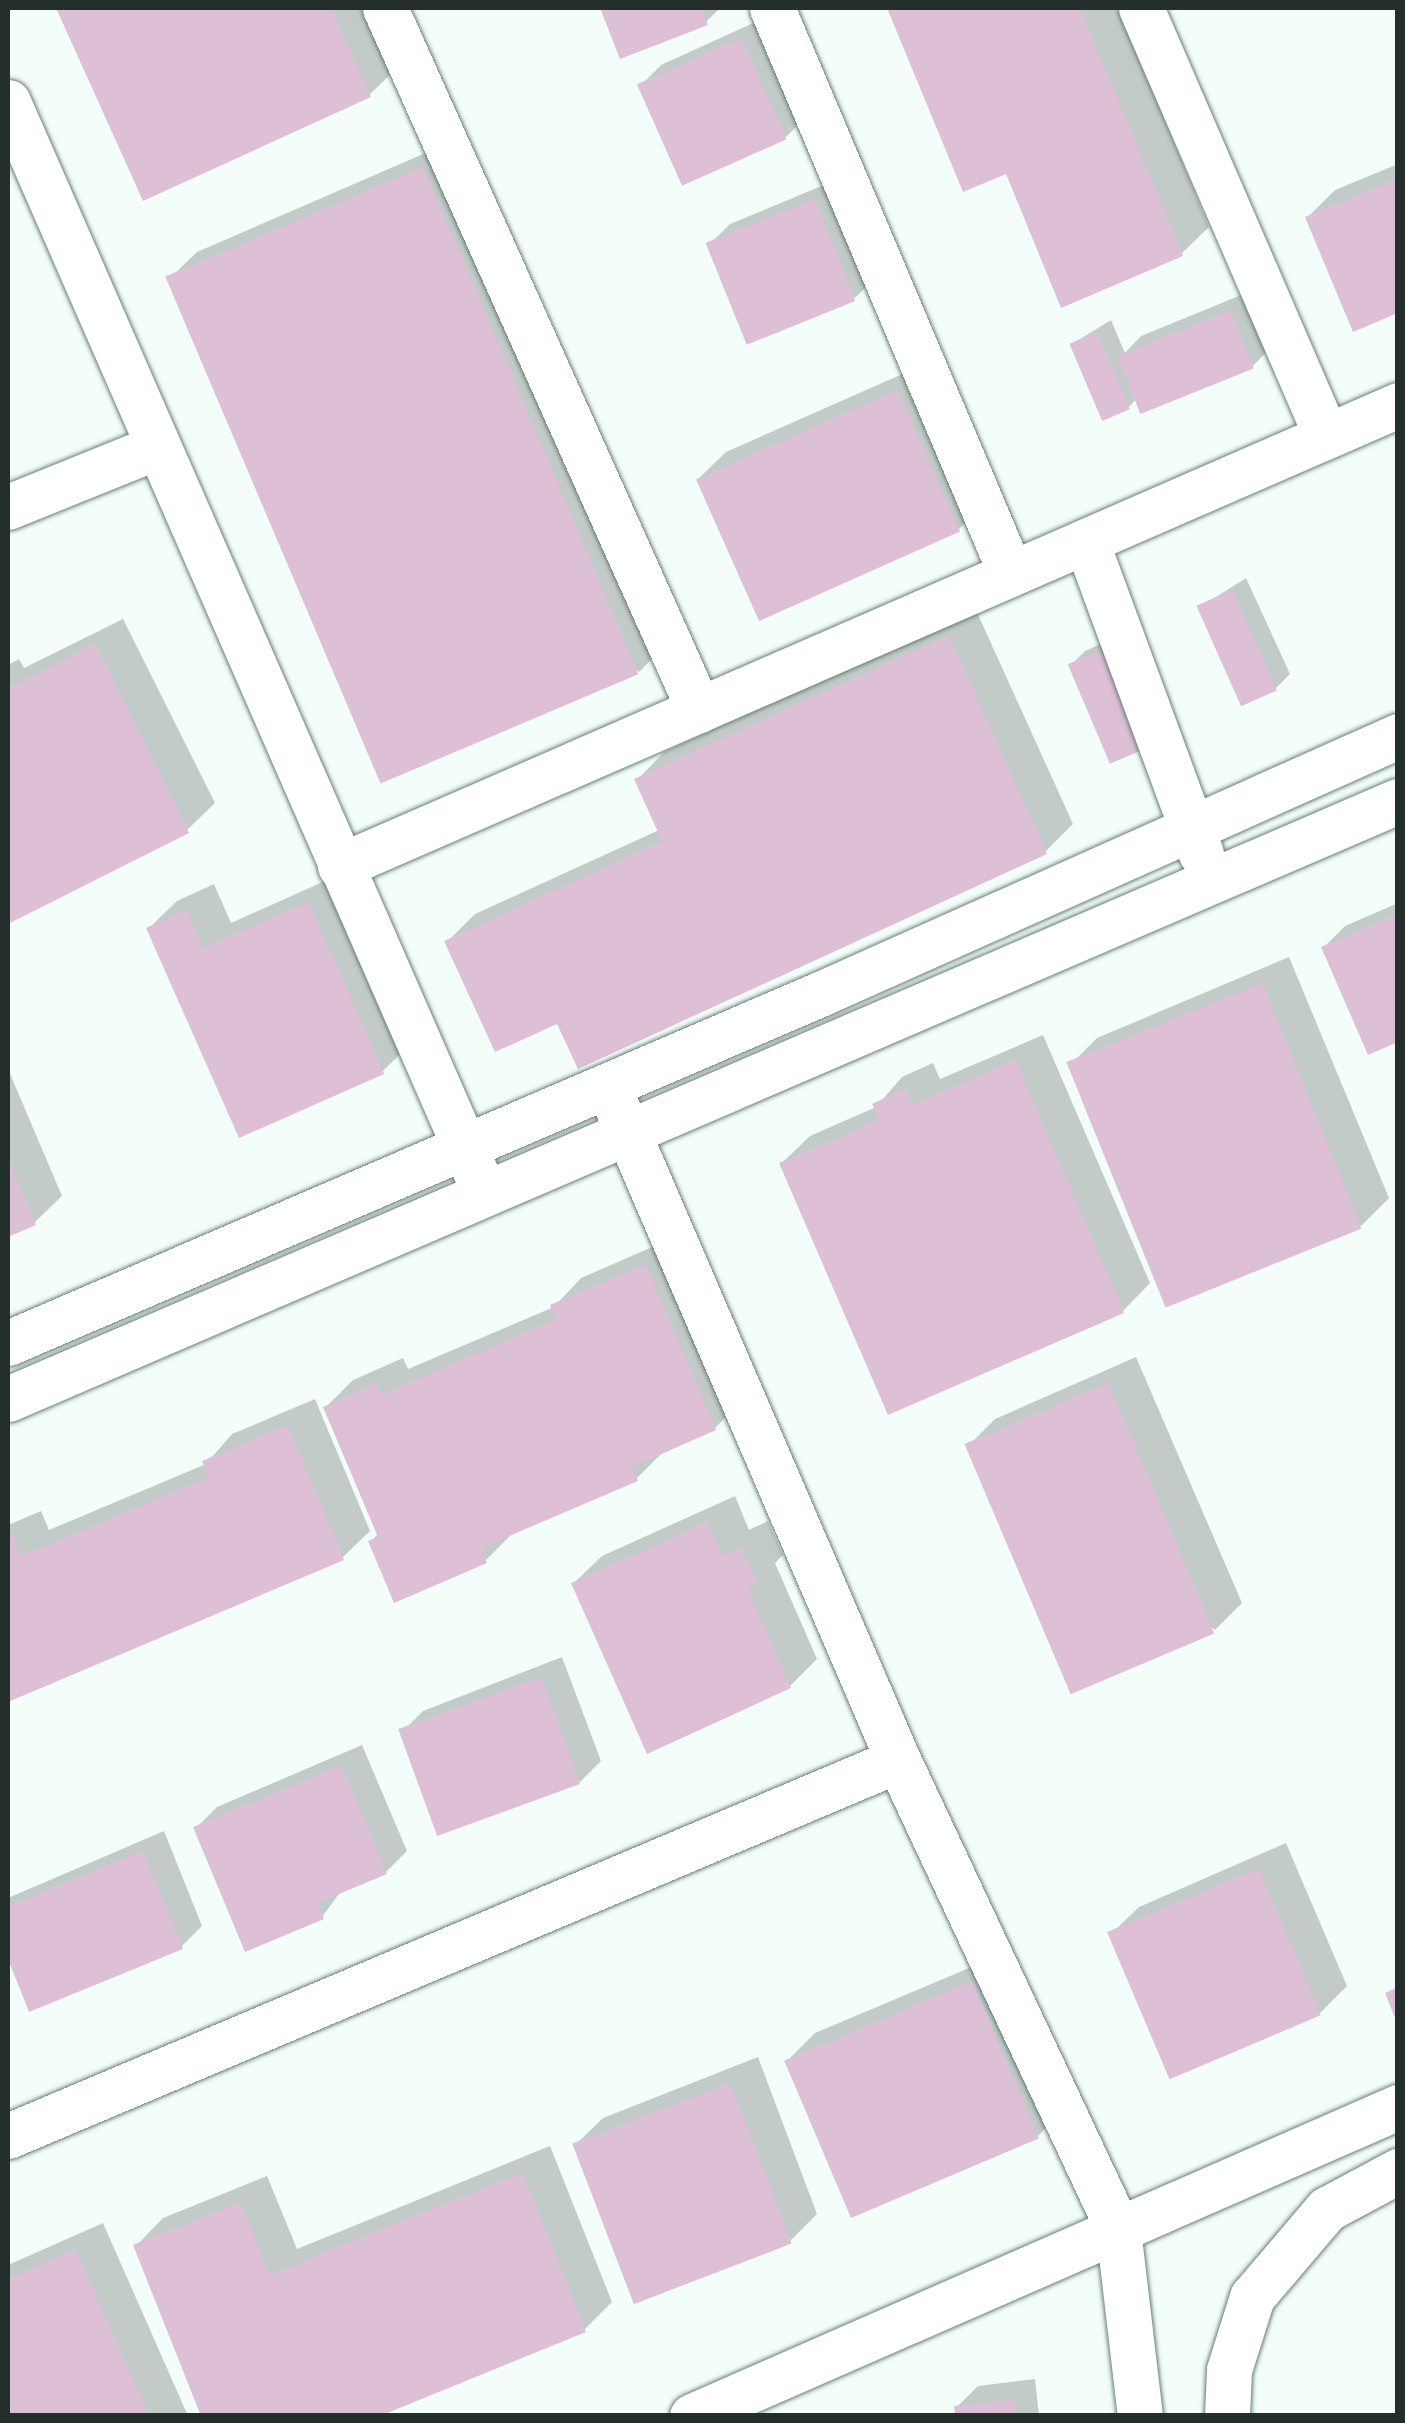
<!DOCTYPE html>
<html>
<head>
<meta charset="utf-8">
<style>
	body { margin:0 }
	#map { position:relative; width:1405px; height:2423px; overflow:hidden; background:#f3fefa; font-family:Manrope,sans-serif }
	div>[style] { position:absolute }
	.shadow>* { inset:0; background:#0003 }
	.building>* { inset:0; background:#ddbfd6; transform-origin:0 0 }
	.roads { filter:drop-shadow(0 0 2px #677f76) drop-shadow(0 0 2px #677f76) }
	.minor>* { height:45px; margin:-22.5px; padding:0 22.5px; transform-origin:22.5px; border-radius:22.5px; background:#fff }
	span { translate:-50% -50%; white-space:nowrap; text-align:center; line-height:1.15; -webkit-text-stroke:10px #fff; paint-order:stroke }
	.frame { position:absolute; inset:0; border:10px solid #242f2b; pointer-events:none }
</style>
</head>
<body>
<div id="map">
	<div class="shadow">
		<i style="clip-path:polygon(58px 8px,369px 8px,397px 68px,369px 95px,144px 198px)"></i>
		<i style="clip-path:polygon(603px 8px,720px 8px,706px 22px,621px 56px)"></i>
		<i style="clip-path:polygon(890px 8px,1118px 8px,1209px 227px,1181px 254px,1007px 171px,965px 188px)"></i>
		<i style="clip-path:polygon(762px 19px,806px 117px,785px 138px,640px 86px,661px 65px)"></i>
		<i style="clip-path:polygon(451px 142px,666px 645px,639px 672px,169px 279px,197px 252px)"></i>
		<i style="clip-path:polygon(1398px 164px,1398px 310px,1308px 217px,1335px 190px)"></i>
		<i style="clip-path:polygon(836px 180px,876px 277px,855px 298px,709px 245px,730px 224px)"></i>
		<i style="clip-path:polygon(1251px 291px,1274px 344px,1253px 366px,1137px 398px,1129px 407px,1072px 344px,1111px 320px,1125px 353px,1141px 336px)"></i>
		<i style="clip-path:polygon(925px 364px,986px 503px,958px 530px,698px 479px,726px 452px)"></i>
		<i style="clip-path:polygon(1246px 578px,1290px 674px,1276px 688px,1200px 607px)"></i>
		<i style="clip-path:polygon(976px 610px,1073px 824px,1045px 852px,558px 1021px,447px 942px,475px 914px,659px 830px,637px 780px,664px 752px)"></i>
		<i style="clip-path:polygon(123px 619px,215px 803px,187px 830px,11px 920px,8px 665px,19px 659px,24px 668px)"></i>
		<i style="clip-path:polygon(1125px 633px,1165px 729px,1071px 665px,1085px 651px)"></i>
		<i style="clip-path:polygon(336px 876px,410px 1044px,382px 1072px,149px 928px,177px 901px,214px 884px,231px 923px)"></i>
		<i style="clip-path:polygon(1398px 903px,1398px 1039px,1324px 947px,1345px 926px)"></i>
		<i style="clip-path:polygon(1289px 957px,1389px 1198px,1361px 1226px,1070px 1065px,1097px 1038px)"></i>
		<i style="clip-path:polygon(1043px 1035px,1150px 1283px,1123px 1311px,782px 1163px,810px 1136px,876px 1107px,902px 1077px,933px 1063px,940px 1079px)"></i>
		<i style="clip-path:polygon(8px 1069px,62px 1196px,34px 1223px,8px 1235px)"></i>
		<i style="clip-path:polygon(673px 1238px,742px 1401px,715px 1428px,665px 1450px,636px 1479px,513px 1533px,486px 1560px,371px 1541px,379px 1533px,326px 1407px,353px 1380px,403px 1358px,408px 1369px,554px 1307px,581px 1278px)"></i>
		<i style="clip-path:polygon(1136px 1357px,1242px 1603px,1215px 1630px,968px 1446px,995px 1419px)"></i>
		<i style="clip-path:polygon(315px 1399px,370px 1531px,342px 1558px,8px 1700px,8px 1525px,41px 1511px,49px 1530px,206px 1464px,232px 1434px)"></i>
		<i style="clip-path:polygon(735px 1496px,749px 1530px,768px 1521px,783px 1555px,775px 1563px,817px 1659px,790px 1686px,574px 1583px,602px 1556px)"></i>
		<i style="clip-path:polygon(562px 1657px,601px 1761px,580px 1782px,402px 1732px,423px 1711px)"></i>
		<i style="clip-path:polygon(362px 1745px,407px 1851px,386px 1872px,341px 1891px,322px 1917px,196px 1828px,217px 1807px)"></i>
		<i style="clip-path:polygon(164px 1831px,202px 1926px,181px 1947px,30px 2009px,8px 1953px,8px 1898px)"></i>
		<i style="clip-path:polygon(1286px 1843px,1347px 1986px,1320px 2013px,1111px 1934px,1139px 1907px)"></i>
		<i style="clip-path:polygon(1000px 1955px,1064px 2109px,1037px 2137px,787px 2061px,815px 2033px)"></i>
		<i style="clip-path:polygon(758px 2057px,817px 2214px,789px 2242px,575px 2145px,603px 2118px)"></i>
		<i style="clip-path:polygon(550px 2146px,612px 2302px,584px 2330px,374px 2416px,136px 2246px,163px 2218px,267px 2176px,297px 2249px)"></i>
		<i style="clip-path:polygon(103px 2223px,188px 2416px,8px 2416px,8px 2265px)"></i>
		<i style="clip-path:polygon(1035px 2379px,1039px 2416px,957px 2416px,957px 2407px,978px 2386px)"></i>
	</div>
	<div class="building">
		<i style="clip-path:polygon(56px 8px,330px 8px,371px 97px,143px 201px)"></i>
		<i style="clip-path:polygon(600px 8px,701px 8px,708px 25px,620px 59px)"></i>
		<i style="clip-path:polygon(887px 8px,1079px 8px,1183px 256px,1061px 308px,1006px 174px,963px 192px)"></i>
		<i style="left:741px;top:38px;width:111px;height:114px;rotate:66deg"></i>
		<i style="left:423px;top:167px;width:551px;height:280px;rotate:67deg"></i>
		<i style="clip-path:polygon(1398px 178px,1398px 313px,1353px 332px,1305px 217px)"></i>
		<i style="left:814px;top:199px;width:110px;height:117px;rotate:68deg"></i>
		<i style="left:1230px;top:310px;width:63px;height:122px;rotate:68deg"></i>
		<i style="left:1097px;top:332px;width:84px;height:30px;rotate:67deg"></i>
		<i style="left:897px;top:390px;width:155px;height:220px;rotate:66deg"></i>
		<i style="left:1232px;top:590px;width:110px;height:39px;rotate:66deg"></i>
		<i style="clip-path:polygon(948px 635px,1047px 854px,578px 1069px,557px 1024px,495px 1052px,444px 941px,662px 841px,634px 779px)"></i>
		<i style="clip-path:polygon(95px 644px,189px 833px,10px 923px,8px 688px)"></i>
		<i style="left:1111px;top:646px;width:108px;height:47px;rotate:67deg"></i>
		<i style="clip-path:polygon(308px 902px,384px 1074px,239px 1138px,146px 928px,186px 910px,203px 948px)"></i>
		<i style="clip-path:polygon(1398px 913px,1398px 1042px,1368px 1055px,1321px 947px)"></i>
		<i style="left:1262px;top:983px;width:265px;height:211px;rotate:68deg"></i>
		<i style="clip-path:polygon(1015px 1060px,1124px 1313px,888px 1415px,779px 1163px,879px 1120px,872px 1104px,906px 1088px,912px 1105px)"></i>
		<i style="clip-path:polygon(8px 1160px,36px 1225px,8px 1237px)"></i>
		<i style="clip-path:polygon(645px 1264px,716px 1430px,632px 1467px,638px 1481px,481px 1548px,487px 1563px,394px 1603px,368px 1541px,378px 1537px,323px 1407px,376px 1383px,381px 1395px,556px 1319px,550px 1305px)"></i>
		<i style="left:1108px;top:1383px;width:272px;height:156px;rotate:67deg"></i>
		<i style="clip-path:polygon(287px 1425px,344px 1560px,8px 1702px,8px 1539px,13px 1537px,21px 1556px,209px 1477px,202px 1461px)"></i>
		<i style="clip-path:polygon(707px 1522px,721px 1556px,740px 1547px,757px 1584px,747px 1589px,791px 1688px,647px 1754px,571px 1583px)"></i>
		<i style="left:541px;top:1677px;width:114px;height:152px;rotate:70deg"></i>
		<i style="clip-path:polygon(341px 1765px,387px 1874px,317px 1903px,324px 1919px,245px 1952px,193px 1827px)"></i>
		<i style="clip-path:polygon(142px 1851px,183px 1949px,29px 2012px,8px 1959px,8px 1906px)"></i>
		<i style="left:1258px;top:1868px;width:160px;height:164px;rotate:67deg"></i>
		<i style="left:972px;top:1981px;width:171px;height:204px;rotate:67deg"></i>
		<i style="clip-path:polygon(1398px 1987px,1398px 2023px,1397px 2023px,1385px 1993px)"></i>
		<i style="left:730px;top:2083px;width:172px;height:169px;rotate:69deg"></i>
		<i style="clip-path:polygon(522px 2172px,586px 2332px,380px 2416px,201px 2416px,133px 2245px,240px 2202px,269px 2275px)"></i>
		<i style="clip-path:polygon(75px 2249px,149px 2416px,8px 2416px,8px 2279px)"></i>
		<i style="clip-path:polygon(1015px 2399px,1016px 2416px,955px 2416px,954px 2406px)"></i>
	</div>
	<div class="roads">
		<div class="minor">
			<i style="left:385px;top:8px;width:769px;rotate:65.9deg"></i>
			<i style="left:772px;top:8px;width:614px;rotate:67.11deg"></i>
			<i style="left:1141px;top:8px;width:466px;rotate:66.6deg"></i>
			<i style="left:8px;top:102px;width:1169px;rotate:66.4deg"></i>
			<i style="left:8px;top:507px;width:157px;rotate:-22deg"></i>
			<i style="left:1086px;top:541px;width:333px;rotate:69.8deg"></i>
			<i style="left:340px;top:866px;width:1154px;rotate:-23.54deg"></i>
			<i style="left:616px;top:1105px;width:713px;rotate:66.71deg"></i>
			<i style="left:898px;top:1760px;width:518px;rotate:64.87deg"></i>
			<i style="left:1118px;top:2229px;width:188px;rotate:83.3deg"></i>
			<i style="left:8px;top:1343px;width:884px;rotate:-23.26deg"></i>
			<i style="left:820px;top:994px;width:633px;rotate:-24.05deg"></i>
			<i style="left:8px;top:1399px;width:1513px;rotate:-23.28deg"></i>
			<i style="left:8px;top:2136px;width:966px;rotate:-22.9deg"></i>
			<i style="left:692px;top:2416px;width:771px;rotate:-23.64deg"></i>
			<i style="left:1227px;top:2416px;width:46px;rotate:-87.5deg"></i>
			<i style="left:1229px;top:2370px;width:77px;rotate:-72.5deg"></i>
			<i style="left:1252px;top:2297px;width:116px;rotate:-49.6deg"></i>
			<i style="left:1327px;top:2209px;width:81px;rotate:-28.2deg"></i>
		</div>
	</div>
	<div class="frame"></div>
</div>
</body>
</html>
